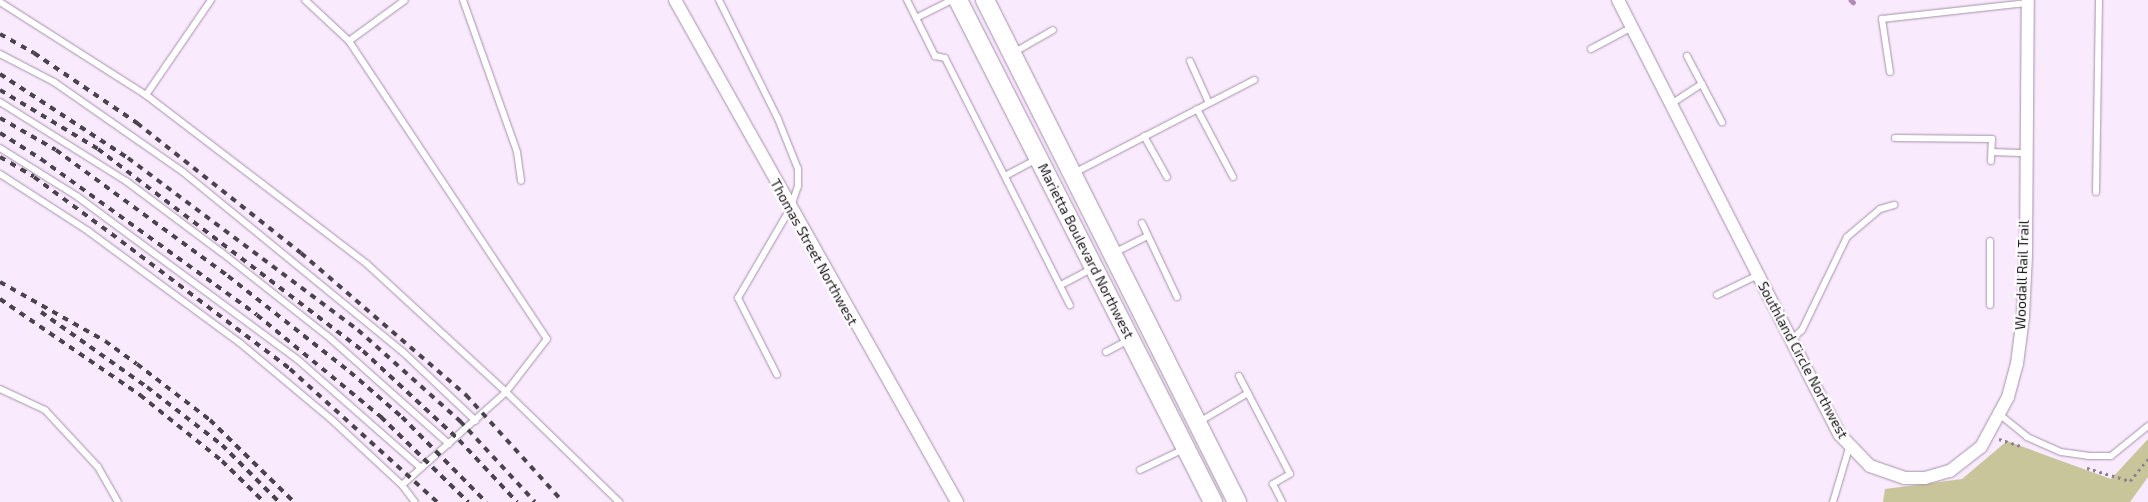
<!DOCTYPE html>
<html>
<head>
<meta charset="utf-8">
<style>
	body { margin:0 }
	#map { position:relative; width:2148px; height:502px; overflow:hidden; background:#faeafe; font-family:"Exo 2",sans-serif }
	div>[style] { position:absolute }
	.green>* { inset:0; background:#c9c59b }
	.stream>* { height:4.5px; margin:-2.25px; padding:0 2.25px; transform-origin:2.25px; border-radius:2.25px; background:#b18aba }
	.path>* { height:2.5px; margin-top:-1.25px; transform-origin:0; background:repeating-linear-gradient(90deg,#8b808e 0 2.5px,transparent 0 6.5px) }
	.roads { filter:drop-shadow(0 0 1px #a492a8) drop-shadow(0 0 1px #a492a8) }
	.service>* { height:6px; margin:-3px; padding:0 3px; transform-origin:3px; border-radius:3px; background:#fff }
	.minor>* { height:12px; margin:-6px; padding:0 6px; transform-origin:6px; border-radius:6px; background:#fff }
	.secondary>* { height:18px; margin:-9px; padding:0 9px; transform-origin:9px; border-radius:9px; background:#fff }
	.rail>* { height:4px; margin-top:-2px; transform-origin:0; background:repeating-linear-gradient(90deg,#4a424c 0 6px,transparent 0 12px) }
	span { translate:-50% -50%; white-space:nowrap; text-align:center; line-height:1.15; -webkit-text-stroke:4.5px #fff; paint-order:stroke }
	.street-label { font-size:14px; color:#1a141c }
</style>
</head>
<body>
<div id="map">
	<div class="green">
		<i style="clip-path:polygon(2148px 439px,2148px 477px,2130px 502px,1883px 502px,1885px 489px,1962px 479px,2007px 441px,2111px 479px)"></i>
	</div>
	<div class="stream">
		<i style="left:1851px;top:0;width:3px;rotate:45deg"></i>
	</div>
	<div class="path">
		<i style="left:1999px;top:439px;width:22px;rotate:18deg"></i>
		<i style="left:2087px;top:468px;width:45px;rotate:16.8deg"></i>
		<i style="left:2130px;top:481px;width:28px;rotate:-51deg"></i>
	</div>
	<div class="roads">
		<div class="service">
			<i style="left:463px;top:0;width:161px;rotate:70.4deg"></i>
			<i style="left:517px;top:152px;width:29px;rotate:82deg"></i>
			<i style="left:719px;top:0;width:133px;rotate:63.6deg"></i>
			<i style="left:778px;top:119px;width:54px;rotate:68.2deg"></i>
			<i style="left:798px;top:169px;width:17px;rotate:90deg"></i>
			<i style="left:798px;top:186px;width:24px;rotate:109deg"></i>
			<i style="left:790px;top:209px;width:103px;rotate:120.3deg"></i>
			<i style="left:738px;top:298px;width:86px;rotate:63.1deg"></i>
			<i style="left:907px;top:0;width:63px;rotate:63.4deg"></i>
			<i style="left:935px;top:56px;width:10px;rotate:11deg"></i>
			<i style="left:945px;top:58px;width:277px;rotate:63.2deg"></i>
			<i style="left:0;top:2px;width:173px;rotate:32.5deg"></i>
			<i style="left:146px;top:95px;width:278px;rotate:37.4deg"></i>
			<i style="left:367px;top:264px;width:189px;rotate:42.6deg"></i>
			<i style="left:506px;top:392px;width:158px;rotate:44.2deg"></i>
			<i style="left:916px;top:18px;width:40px;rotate:-26.6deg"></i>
			<i style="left:349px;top:41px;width:69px;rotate:-36.2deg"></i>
			<i style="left:1591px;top:49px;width:47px;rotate:-28.2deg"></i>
			<i style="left:1013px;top:53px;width:46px;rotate:-29.9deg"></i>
			<i style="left:0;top:54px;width:61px;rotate:27.4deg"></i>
			<i style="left:54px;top:82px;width:157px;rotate:34.9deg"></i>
			<i style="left:183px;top:172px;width:284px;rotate:39.3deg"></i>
			<i style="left:403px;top:352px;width:100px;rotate:43.4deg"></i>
			<i style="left:1687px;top:56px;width:75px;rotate:62.1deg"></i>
			<i style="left:1190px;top:61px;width:46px;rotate:65.7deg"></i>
			<i style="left:1890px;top:72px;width:54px;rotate:-98.6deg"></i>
			<i style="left:1882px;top:19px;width:147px;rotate:-6.3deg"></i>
			<i style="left:146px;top:95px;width:115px;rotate:-55.6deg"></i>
			<i style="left:0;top:102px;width:149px;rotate:32.1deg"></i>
			<i style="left:126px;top:181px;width:119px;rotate:36.8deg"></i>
			<i style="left:221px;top:252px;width:140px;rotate:38.3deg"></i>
			<i style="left:331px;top:339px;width:158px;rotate:41.7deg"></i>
			<i style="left:1671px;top:104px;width:37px;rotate:-33deg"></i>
			<i style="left:1197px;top:109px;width:77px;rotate:62.1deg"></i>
			<i style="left:1144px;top:136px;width:47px;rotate:60.7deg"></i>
			<i style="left:1895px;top:138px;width:97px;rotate:0.6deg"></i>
			<i style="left:1992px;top:139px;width:22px;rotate:93deg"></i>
			<i style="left:0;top:148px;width:92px;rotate:32.1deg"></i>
			<i style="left:78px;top:197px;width:272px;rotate:36.5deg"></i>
			<i style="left:297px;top:359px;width:165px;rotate:41.3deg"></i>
			<i style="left:1992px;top:152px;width:35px;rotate:2deg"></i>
			<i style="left:1074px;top:173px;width:203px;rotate:-27.3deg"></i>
			<i style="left:0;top:174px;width:105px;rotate:32.9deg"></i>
			<i style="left:88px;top:231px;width:189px;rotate:36.4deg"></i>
			<i style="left:240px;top:343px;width:120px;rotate:39.9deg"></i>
			<i style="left:332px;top:420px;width:96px;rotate:42.9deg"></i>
			<i style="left:402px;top:485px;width:140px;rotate:-41.8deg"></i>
			<i style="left:506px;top:392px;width:67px;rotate:-52.3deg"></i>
			<i style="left:547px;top:339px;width:358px;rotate:-123.6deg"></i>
			<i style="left:349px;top:41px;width:60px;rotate:-137deg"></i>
			<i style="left:1005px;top:176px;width:36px;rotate:-28deg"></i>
			<i style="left:2096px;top:192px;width:192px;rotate:-89.1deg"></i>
			<i style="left:1142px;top:223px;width:82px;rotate:64.7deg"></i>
			<i style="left:1114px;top:253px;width:38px;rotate:-27deg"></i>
			<i style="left:1061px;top:285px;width:36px;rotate:-28deg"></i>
			<i style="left:1717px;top:295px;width:46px;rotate:-26deg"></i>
			<i style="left:1990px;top:305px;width:64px;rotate:-90deg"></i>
			<i style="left:1792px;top:339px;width:13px;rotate:-42deg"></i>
			<i style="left:1802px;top:330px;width:103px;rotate:-64.2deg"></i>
			<i style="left:1847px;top:237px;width:43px;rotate:-40.3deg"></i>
			<i style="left:1880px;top:209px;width:15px;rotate:-16deg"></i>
			<i style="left:1106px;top:352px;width:27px;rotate:-28deg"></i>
			<i style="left:1239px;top:376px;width:110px;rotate:62.5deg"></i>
			<i style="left:1290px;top:474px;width:20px;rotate:150deg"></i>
			<i style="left:1273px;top:484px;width:20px;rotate:63deg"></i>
			<i style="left:0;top:389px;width:50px;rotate:25deg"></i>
			<i style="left:45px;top:410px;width:78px;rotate:47.1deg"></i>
			<i style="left:98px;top:467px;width:40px;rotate:60.3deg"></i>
			<i style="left:1999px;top:414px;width:36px;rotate:39deg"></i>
			<i style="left:2027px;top:437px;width:37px;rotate:24deg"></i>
			<i style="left:2061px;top:452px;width:27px;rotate:8deg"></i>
			<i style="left:2088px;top:456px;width:23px"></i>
			<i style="left:2111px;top:456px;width:48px;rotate:-39deg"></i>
			<i style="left:1199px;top:422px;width:57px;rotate:-30.6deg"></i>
			<i style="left:1140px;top:470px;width:49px;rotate:-25.5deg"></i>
			<i style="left:402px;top:485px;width:21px;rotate:53deg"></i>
			<i style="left:1833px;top:502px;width:56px;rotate:-73.5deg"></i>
		</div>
		<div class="minor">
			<i style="left:675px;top:0;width:576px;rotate:60.67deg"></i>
			<i style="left:1618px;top:0;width:488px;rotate:63deg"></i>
			<i style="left:1840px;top:435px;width:43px;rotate:45.9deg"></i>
			<i style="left:1870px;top:466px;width:36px;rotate:19deg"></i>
			<i style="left:1904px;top:478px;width:21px"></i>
			<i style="left:1925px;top:478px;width:26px;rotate:-16deg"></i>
			<i style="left:1950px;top:471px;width:39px;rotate:-38deg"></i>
			<i style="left:1981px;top:447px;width:57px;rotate:-61.6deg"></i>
			<i style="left:2008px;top:397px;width:34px;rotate:-75deg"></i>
			<i style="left:2017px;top:364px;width:47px;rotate:-82.7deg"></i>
			<i style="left:2023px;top:317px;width:61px;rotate:-87.2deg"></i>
			<i style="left:2026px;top:256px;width:256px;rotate:-89.6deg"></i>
		</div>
		<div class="secondary">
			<i style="left:958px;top:0;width:563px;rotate:63.07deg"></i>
			<i style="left:985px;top:0;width:562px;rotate:63.34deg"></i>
		</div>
	</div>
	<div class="rail">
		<i style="left:0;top:34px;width:39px;rotate:29deg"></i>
		<i style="left:34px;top:53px;width:125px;rotate:34.2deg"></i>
		<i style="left:137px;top:123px;width:209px;rotate:38.4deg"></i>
		<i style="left:301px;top:253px;width:218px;rotate:40.7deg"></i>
		<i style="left:466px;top:395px;width:144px;rotate:47.8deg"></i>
		<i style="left:0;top:74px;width:153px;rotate:33.3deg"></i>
		<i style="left:128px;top:158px;width:287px;rotate:36.8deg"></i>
		<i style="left:358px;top:330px;width:137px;rotate:41.7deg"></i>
		<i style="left:460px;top:421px;width:110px;rotate:47.2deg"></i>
		<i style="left:0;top:90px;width:114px;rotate:31deg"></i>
		<i style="left:98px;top:149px;width:333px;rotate:37.3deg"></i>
		<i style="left:363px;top:351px;width:131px;rotate:42.8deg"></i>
		<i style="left:459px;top:440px;width:85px;rotate:46.9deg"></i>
		<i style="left:0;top:118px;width:64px;rotate:29.7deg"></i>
		<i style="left:56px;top:150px;width:213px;rotate:36.2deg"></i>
		<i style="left:228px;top:276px;width:155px;rotate:38.2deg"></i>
		<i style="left:350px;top:372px;width:69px;rotate:40.9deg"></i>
		<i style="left:402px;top:417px;width:120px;rotate:45.3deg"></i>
		<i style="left:0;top:133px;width:49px;rotate:32.4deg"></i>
		<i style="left:41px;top:159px;width:266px;rotate:35.8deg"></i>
		<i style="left:257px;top:315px;width:161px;rotate:39.4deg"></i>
		<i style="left:381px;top:417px;width:122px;rotate:44.3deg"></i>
		<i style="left:0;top:157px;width:39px;rotate:30deg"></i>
		<i style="left:34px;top:177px;width:108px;rotate:36.3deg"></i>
		<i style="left:121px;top:241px;width:212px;rotate:37.1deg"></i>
		<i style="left:290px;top:369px;width:198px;rotate:42.1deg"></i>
		<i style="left:0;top:282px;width:120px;rotate:29.3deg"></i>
		<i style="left:105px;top:341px;width:39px;rotate:36deg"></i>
		<i style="left:137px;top:364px;width:92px;rotate:37.5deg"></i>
		<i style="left:210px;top:420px;width:117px;rotate:44.3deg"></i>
		<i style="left:0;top:299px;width:170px;rotate:34.4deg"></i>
		<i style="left:140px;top:395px;width:105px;rotate:38.8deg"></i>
		<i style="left:222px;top:461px;width:59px;rotate:44.3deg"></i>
		<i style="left:41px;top:312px;width:130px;rotate:35.3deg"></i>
		<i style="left:147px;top:387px;width:95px;rotate:37.7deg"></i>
		<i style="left:222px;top:445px;width:81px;rotate:45deg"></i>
	</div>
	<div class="street-label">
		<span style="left:1086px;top:251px;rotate:63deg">Marietta Boulevard Northwest</span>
		<span style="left:814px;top:252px;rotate:61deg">Thomas Street Northwest</span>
		<span style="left:2022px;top:275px;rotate:-88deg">Woodall Rail Trail</span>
		<span style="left:1803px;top:360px;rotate:62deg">Southland Circle Northwest</span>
	</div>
</div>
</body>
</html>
